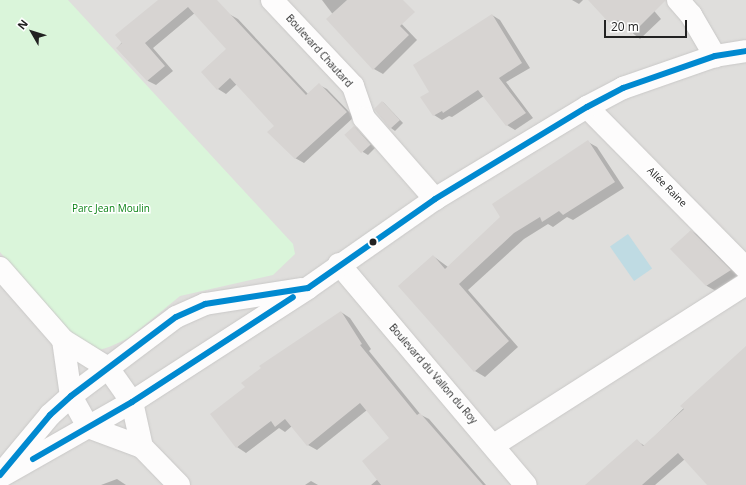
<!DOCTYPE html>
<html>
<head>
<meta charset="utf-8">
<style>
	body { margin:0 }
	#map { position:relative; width:746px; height:485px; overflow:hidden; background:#f0eeeb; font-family:"Open Sans",sans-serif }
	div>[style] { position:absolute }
	.residential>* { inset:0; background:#dfdedc; transform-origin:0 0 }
	.park>* { inset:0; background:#daf5da }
	.water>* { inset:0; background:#bfdbe3; transform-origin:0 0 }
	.shadow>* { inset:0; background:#0003 }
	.building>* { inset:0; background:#d7d4d2; transform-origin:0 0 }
	.roads { filter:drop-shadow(0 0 1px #c9c8c7) drop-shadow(0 0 1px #c9c8c7) }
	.minor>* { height:22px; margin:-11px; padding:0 11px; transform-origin:11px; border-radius:11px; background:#fdfcfc }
	.bus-1>* { height:6px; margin:-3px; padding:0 3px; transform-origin:3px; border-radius:3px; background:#0089d0 }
	.dots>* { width:11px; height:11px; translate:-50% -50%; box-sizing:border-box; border:2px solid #fff; border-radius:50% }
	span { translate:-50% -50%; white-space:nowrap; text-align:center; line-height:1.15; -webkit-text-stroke:3px #fff; paint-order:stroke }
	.street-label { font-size:10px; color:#222 }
	.park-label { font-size:10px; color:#0c8416 }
	.north { position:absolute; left:12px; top:12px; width:40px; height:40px; -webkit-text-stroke:3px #fff; paint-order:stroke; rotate:309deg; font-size:11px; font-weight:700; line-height:16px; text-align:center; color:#222 }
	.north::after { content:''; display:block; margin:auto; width:14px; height:18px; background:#222; clip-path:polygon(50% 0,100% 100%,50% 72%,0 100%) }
	.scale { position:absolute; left:604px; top:20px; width:83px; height:18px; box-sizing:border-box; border:2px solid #222; border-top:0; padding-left:5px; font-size:12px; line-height:14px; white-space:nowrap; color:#222; -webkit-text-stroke:3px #fff; paint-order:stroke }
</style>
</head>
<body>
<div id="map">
	<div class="residential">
		<i style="left:0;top:0;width:746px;height:485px"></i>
	</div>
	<div class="park">
		<i style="clip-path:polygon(0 0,68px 0,293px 244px,295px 254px,273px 275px,180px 296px,129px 338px,109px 347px,96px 351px,73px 335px,0 252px)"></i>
	</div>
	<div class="water">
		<i style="left:628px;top:234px;width:42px;height:22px;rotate:55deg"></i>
	</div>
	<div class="shadow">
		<i style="clip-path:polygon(159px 0,209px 1px,153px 48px,173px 71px,156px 85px,148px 81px,117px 48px)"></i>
		<i style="clip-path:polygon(322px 0,355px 0,396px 18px,417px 40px,383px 74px,374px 69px)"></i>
		<i style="clip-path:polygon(572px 0,583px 0,579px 4px)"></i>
		<i style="clip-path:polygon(589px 0,645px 0,661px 19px,640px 39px,625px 27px,621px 30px,613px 26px)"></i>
		<i style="clip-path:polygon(229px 14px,238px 19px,308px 94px,319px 85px,327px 89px,354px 117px,304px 163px,295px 158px,275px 126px,237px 84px,226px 94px,218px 89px,202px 72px,227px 49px)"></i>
		<i style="clip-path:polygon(492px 15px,500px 20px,530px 68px,506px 82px,533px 118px,515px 130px,507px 125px,484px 96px,452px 117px,449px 116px,442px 120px,434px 115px,431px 92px)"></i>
		<i style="clip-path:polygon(383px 102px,403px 123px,395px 131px,391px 128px)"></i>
		<i style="clip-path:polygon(355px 127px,375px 148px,368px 155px,363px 152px)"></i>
		<i style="clip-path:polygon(588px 142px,597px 147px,624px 188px,573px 220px,567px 217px,553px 227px,548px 224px,524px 239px,468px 290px,518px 347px,485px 377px,475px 371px,399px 286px,433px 256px,448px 267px)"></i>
		<i style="clip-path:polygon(691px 231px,700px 236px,738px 275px,716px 291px,707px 286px,672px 249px)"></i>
		<i style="clip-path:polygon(341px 312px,350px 318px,371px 349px,369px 351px,421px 415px,429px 419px,486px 485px,371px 485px,378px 479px,390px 438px,367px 410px,317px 450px,308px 445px,292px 426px,285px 432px,279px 428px,246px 453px,237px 447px)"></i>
		<i style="clip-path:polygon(746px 347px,746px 485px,709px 485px,685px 459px,655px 485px,587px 485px,637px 441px,645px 446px)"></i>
		<i style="clip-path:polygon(117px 479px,126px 485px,101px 485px)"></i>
		<i style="clip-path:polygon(311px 481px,318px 485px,305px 485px)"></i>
	</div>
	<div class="building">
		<i style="clip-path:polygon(158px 0,217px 0,306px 95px,319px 83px,347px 112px,295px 159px,267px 132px,274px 126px,230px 78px,217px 90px,201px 72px,226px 49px,188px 7px,145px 43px,165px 66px,147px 81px,116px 48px,122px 43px,115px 35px)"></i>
		<i style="clip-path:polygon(347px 0,403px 0,415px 12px,400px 26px,409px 35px,373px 70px,326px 19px)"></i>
		<i style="clip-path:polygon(588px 0,666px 0,631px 35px,618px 20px,612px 26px)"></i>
		<i style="clip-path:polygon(492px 14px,522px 63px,499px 78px,526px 113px,506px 126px,478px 90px,443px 113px,442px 111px,433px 116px,420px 97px,429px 92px,413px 65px)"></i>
		<i style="clip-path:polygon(382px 101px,400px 120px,390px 129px,374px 109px)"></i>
		<i style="left:354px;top:126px;width:25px;height:13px;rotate:48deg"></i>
		<i style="clip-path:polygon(588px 140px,615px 182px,563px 215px,559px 211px,542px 222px,540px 217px,514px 233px,459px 284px,509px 341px,474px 372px,398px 286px,433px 255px,445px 269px,500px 217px,492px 204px)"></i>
		<i style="clip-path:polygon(691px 230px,731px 270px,706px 286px,670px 249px)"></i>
		<i style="clip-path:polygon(341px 311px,362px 344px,360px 345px,417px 415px,420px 413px,483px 485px,381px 485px,362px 461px,389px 438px,360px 403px,307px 446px,285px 419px,275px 427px,271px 421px,236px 448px,210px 414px,245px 387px,241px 383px,261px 368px,259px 366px)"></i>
		<i style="clip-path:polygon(746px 346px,746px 485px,707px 485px,678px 453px,642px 485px,585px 485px,637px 439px,643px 446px,684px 409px,680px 406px)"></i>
	</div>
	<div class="roads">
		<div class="minor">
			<i style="left:272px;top:0;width:118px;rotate:46.7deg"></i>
			<i style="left:353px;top:86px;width:34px;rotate:71deg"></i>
			<i style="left:364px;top:118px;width:108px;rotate:48.8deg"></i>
			<i style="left:678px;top:0;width:20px;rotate:49deg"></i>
			<i style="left:691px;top:15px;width:48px;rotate:59.7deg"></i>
			<i style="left:587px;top:107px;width:226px;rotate:45.4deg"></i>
			<i style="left:339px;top:264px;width:289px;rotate:49.8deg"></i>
			<i style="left:0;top:268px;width:96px;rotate:48.8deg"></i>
			<i style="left:63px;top:340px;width:53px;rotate:31.9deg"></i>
			<i style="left:108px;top:368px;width:42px;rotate:54.8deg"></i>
			<i style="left:132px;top:402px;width:46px;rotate:77.5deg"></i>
			<i style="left:63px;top:340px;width:57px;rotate:81.9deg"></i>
			<i style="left:71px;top:396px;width:35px;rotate:61deg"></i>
			<i style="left:88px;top:427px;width:58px;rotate:20.3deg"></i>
			<i style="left:142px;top:447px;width:53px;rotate:45.8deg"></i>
			<i style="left:494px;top:445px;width:299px;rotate:-32.6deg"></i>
			<i style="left:6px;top:468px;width:69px;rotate:-50.3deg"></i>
			<i style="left:50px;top:415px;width:28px;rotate:-42deg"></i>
			<i style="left:71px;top:396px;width:131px;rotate:-37deg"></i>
			<i style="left:176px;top:317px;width:32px;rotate:-24deg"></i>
			<i style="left:205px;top:304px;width:97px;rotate:-8.9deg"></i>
			<i style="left:0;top:477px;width:152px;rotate:-29.6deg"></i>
			<i style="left:132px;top:402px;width:210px;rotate:-32.9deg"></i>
			<i style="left:308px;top:288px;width:155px;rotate:-35deg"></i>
			<i style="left:435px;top:199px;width:178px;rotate:-31.2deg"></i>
			<i style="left:587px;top:107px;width:41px;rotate:-27.8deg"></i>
			<i style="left:623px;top:88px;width:97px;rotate:-19.2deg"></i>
			<i style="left:715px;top:56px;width:31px;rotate:-9deg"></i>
		</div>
	</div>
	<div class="bus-1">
		<i style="left:33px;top:459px;width:114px;rotate:-29.9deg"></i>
		<i style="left:132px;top:402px;width:192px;rotate:-33.1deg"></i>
		<i style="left:0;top:475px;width:78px;rotate:-50.2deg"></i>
		<i style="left:50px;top:415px;width:28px;rotate:-42deg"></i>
		<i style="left:71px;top:396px;width:131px;rotate:-37deg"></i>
		<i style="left:176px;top:317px;width:32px;rotate:-24deg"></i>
		<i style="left:205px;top:304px;width:104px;rotate:-8.8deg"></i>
		<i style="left:308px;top:288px;width:155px;rotate:-35deg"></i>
		<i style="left:435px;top:199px;width:178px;rotate:-31.2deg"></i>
		<i style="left:587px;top:107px;width:41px;rotate:-27.8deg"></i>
		<i style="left:623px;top:88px;width:97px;rotate:-19.2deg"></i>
		<i style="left:715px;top:56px;width:31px;rotate:-9deg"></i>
	</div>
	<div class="dots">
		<i style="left:373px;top:242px;background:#222"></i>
	</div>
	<div class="street-label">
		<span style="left:319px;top:51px;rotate:48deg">Boulevard Chautard</span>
		<span style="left:667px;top:187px;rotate:45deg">Allée Raine</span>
		<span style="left:433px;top:374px;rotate:49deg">Boulevard du Vallon du Roy</span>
	</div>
	<div class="park-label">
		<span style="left:111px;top:209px">Parc Jean Moulin</span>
	</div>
	<div class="north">N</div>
	<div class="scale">20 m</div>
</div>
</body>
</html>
